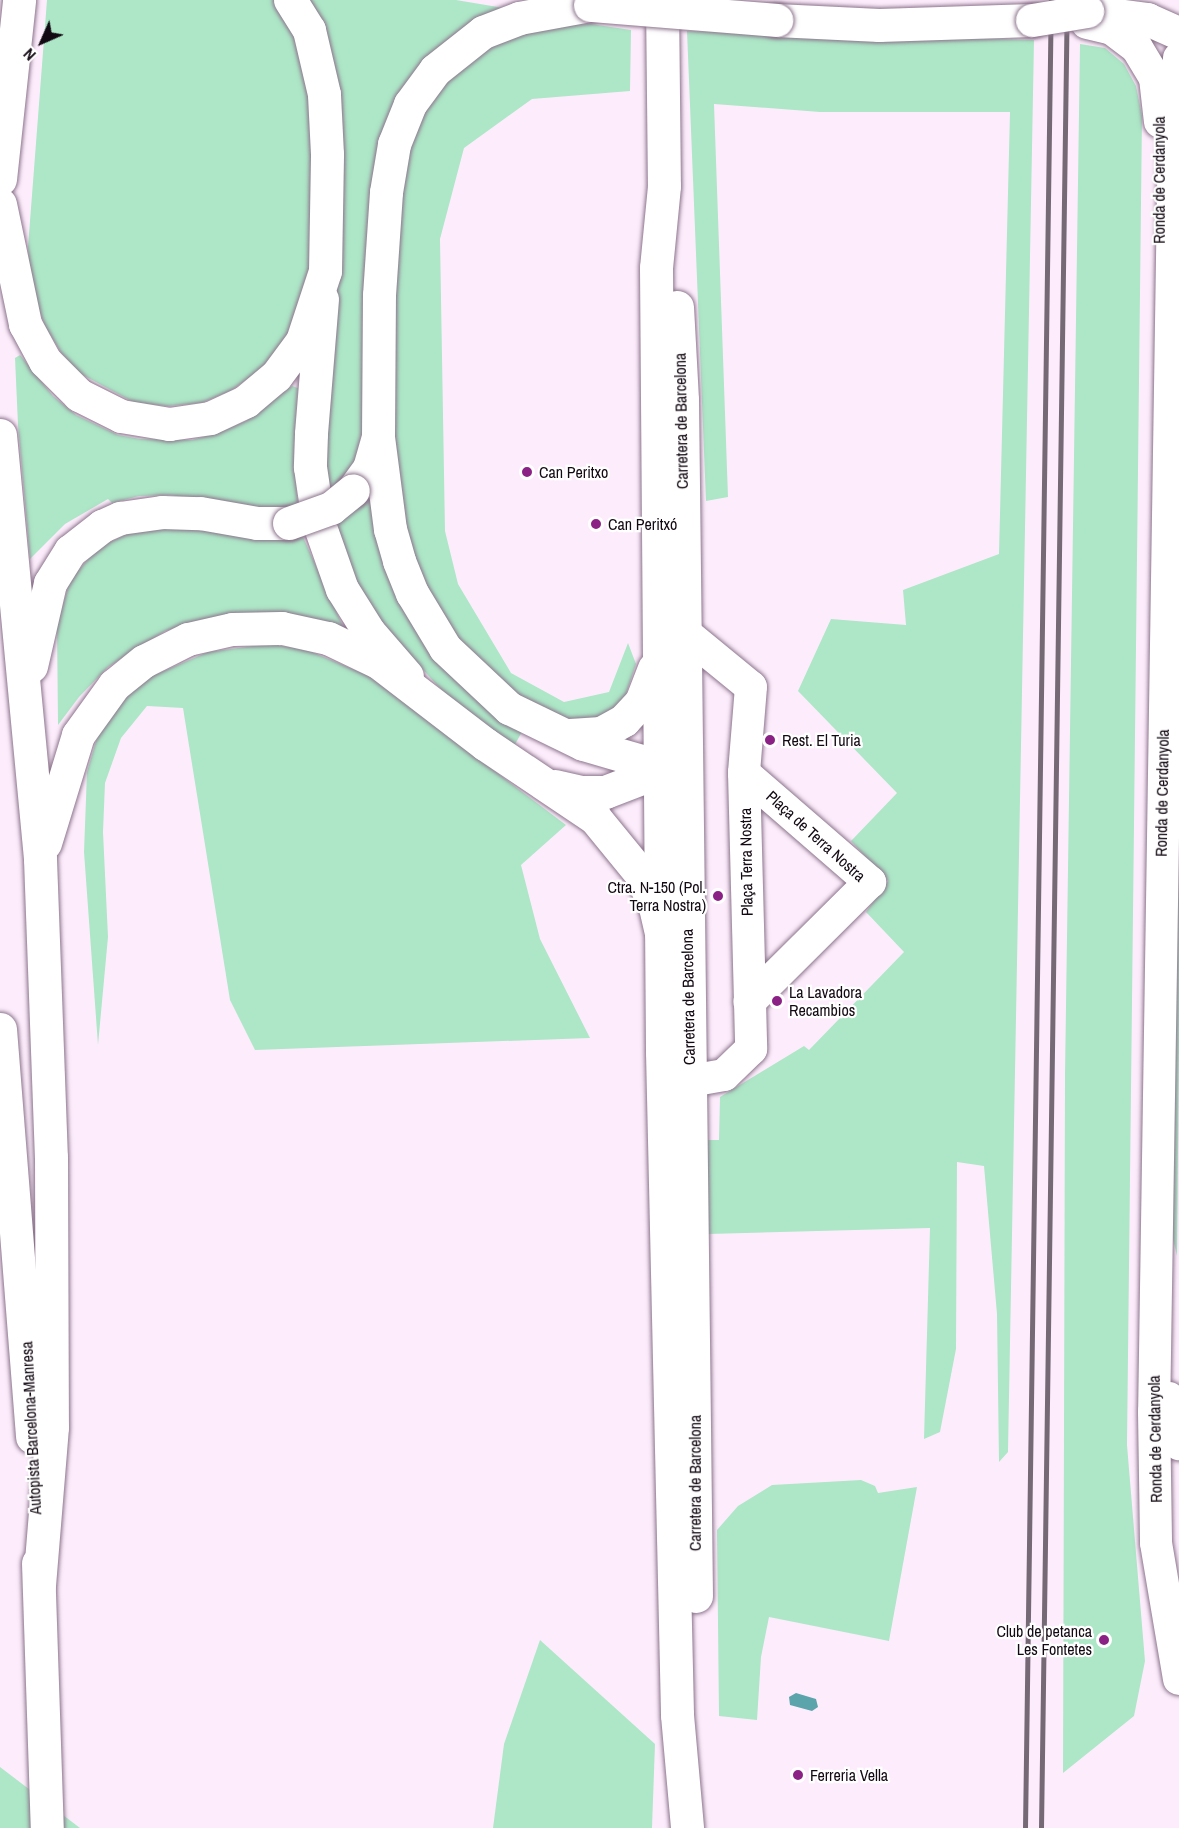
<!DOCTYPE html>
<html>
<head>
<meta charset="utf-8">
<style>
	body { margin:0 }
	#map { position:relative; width:1179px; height:1828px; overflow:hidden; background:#fdedfc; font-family:"Archivo Narrow",sans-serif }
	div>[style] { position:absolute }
	.green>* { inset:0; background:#ade7c7 }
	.water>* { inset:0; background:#5ba4ab }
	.roads { filter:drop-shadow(0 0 2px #8c748c) drop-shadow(0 0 2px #8c748c) }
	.minor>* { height:32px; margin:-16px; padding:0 16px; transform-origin:16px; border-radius:16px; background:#fff }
	.major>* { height:33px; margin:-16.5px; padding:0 16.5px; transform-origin:16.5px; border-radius:16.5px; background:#fff }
	.highway>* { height:33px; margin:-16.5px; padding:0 16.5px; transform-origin:16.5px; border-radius:16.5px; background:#fff }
	.rail>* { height:4.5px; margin:-2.25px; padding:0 2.25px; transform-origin:2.25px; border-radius:2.25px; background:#756975 }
	.bridges { filter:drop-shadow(0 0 2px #8c748c) drop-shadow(0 0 2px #8c748c) }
	.major-bridge>* { height:33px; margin:-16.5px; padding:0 16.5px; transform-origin:16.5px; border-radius:16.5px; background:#fff }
	.highway-bridge>* { height:33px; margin:-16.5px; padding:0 16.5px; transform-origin:16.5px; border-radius:16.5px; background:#fff }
	.dots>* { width:16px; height:16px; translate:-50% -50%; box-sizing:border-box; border:3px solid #fff; border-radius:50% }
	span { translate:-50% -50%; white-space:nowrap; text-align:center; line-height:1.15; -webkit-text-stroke:4.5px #fff; paint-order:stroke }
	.street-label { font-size:16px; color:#120912 }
	.poi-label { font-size:16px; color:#120912 }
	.left { translate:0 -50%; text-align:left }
	.right { translate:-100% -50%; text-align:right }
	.north { position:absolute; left:12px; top:12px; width:60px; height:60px; -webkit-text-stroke:4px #fff; paint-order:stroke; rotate:225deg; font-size:16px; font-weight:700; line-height:24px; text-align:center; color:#120912 }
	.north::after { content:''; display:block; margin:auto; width:21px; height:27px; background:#120912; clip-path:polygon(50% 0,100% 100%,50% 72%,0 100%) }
</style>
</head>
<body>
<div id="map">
	<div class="green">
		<i style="clip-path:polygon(47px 0,276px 0,293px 25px,311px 84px,314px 253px,285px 342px,269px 364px,230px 391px,201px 403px,168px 406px,135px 403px,81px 374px,62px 354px,45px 326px,31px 288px,28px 247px)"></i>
		<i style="clip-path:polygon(309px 0,456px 0,504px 8px,406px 92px,368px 409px,351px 476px,323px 496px,343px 130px,334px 63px)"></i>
		<i style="clip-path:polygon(591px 24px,631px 30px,630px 91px,532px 99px,464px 148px,440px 239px,445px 531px,458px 584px,511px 673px,564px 702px,609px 692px,628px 643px,636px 664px,624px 700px,601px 720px,550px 718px,465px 656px,414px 572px,391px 446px,396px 214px,413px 128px,457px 67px,510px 34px,545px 26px)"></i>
		<i style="clip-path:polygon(687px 31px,1034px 40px,1008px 1452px,999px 1462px,997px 1314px,984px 1166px,957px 1162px,956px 1349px,940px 1432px,924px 1439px,930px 1228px,708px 1234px,705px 1140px,719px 1140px,720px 1097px,804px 1046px,809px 1050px,904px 952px,866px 912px,888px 881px,851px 841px,897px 793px,798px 691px,831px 619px,906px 625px,903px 590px,999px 554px,1010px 112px,820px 112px,714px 104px,728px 497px,706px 501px)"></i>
		<i style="clip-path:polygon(1080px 44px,1105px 48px,1124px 64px,1136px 86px,1142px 116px,1127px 1445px,1145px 1661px,1134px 1716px,1063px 1773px,1065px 1075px)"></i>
		<i style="clip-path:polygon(1179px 191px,1179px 1045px,1177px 1256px,1166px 1209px)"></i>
		<i style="clip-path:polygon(20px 355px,53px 396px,76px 415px,118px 435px,140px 439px,192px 440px,218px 433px,246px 421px,292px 386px,298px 388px,294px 457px,298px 507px,264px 512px,171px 495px,139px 496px,112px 503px,108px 499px,65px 524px,30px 559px,18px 425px,15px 358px)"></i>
		<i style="clip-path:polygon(370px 492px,385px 550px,523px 730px,513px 748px,465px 713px,435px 683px,379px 620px,356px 585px,329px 529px,362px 504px)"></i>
		<i style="clip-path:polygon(160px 527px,219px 530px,272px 540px,303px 537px,345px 631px,188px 624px,165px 631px,108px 667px,79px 697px,58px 725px,57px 626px,70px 580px,98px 548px,129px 533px)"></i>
		<i style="clip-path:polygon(269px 644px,307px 650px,369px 676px,566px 825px,521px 865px,540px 939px,590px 1038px,255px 1050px,230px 1000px,183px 708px,147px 706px,121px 738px,105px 783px,103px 832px,108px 937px,98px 1045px,84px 852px,87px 772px,97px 738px,113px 712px,143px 680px,208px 652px)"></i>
		<i style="clip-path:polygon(861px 1480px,875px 1486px,878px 1493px,917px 1487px,889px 1641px,769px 1617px,761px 1657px,757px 1720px,719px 1716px,717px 1530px,738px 1506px,772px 1485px)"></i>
		<i style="clip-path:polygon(540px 1640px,655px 1744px,652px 1828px,493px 1828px,504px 1744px)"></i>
		<i style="clip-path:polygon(0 1767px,80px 1828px,0 1828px)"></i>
	</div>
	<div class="water">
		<i style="clip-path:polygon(796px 1693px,816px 1699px,818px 1707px,812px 1711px,790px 1705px,789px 1697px)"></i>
	</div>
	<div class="roads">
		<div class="minor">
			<i style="left:1087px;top:23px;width:26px;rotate:13deg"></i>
			<i style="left:1112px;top:29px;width:31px;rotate:37deg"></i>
			<i style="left:1137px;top:48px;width:35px;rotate:59deg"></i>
			<i style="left:1155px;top:78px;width:44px;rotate:83.5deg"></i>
			<i style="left:1179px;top:58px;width:72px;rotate:94deg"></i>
			<i style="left:1174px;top:130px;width:1282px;rotate:90.89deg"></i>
			<i style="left:1154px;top:1412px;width:131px;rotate:89.1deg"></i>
			<i style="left:1156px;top:1543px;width:138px;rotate:80.4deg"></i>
			<i style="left:685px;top:633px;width:85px;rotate:39.3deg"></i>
			<i style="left:751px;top:687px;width:86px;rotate:94.7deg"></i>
			<i style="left:744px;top:773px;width:276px;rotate:88.5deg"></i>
			<i style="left:751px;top:1049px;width:37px;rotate:136deg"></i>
			<i style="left:724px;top:1075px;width:36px;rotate:170deg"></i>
			<i style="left:744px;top:773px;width:167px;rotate:40.9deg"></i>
			<i style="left:870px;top:882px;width:170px;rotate:135.2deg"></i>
			<i style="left:1169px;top:1398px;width:32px;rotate:88deg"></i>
			<i style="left:1170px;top:1430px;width:17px;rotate:57deg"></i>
		</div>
		<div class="major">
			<i style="left:662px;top:0;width:186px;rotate:89.4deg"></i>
			<i style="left:664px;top:186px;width:82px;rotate:95.6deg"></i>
			<i style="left:656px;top:268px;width:784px;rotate:89.56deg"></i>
			<i style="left:662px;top:1052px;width:663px;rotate:88.7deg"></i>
			<i style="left:677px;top:1715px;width:113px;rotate:84.9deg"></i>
			<i style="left:1087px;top:11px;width:61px;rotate:7.6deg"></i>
			<i style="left:1147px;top:19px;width:35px;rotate:24deg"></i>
			<i style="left:776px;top:20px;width:103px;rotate:2.8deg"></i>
			<i style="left:879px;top:25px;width:153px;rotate:-1.9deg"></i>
			<i style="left:322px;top:299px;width:135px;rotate:94.7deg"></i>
			<i style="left:311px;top:434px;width:33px;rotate:92deg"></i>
			<i style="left:310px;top:467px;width:55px;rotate:81.6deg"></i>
			<i style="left:318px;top:521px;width:72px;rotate:70.6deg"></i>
			<i style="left:342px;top:589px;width:51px;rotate:57.9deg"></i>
			<i style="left:369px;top:632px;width:58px;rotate:49.2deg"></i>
			<i style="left:677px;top:307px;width:93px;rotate:86.9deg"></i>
			<i style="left:682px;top:400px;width:1196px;rotate:89.33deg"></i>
			<i style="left:378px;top:437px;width:93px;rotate:82.6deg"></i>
			<i style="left:390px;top:529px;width:33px;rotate:74deg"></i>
			<i style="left:399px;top:561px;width:35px;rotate:68deg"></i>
			<i style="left:412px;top:593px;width:64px;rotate:59deg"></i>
			<i style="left:445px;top:648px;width:88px;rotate:43.2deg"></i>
			<i style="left:509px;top:708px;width:82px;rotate:25.9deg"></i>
			<i style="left:583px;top:744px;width:65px;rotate:16.2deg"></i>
			<i style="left:645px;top:762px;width:17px;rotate:31deg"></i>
			<i style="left:660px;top:771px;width:18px;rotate:52deg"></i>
			<i style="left:570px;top:735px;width:31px;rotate:-4deg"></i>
			<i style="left:601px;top:733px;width:26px;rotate:-29deg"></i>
			<i style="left:624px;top:720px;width:25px;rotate:-47deg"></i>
			<i style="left:641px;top:702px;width:36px;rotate:-69deg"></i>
		</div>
		<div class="highway">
			<i style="left:0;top:179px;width:180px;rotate:-83.9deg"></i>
			<i style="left:0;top:204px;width:123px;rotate:78.2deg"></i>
			<i style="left:25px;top:324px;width:42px;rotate:61.6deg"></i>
			<i style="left:45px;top:361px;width:48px;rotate:45deg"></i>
			<i style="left:79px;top:395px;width:47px;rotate:26.6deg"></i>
			<i style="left:121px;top:416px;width:49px;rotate:9.5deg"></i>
			<i style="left:169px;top:424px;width:41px;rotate:-8.3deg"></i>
			<i style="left:210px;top:418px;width:40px;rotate:-25deg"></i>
			<i style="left:246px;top:401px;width:39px;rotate:-40deg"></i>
			<i style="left:276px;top:376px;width:44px;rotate:-53.4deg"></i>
			<i style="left:302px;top:341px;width:74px;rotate:-71.8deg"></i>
			<i style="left:325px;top:271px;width:117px;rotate:-89deg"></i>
			<i style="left:327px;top:154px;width:60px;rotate:-92.9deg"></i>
			<i style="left:324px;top:94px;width:66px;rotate:-103.2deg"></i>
			<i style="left:309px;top:30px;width:36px;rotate:-122deg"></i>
			<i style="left:0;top:435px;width:426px;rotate:84.6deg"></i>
			<i style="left:40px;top:859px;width:298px;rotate:87.9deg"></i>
			<i style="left:51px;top:1157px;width:270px;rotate:89.8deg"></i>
			<i style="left:52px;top:1427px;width:160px;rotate:94.7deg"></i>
			<i style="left:353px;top:490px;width:27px;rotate:-54deg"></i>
			<i style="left:369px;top:468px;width:32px;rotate:-74deg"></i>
			<i style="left:378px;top:437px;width:142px;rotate:-89.6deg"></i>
			<i style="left:379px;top:295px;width:103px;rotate:-86.1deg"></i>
			<i style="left:386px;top:192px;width:49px;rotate:-80.5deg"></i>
			<i style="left:394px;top:144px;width:43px;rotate:-68.2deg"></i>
			<i style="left:410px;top:104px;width:42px;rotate:-53.7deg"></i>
			<i style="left:435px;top:70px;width:61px;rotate:-38.4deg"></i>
			<i style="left:483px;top:32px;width:39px;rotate:-21deg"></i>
			<i style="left:519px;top:18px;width:72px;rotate:-10.4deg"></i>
			<i style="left:31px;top:666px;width:85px;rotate:-77.1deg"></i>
			<i style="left:50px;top:583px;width:38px;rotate:-58deg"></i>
			<i style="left:70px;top:551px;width:41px;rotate:-38deg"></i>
			<i style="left:102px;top:526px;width:20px;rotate:-24deg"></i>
			<i style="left:120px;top:518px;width:42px;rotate:-8.1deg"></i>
			<i style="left:162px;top:512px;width:38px;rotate:2deg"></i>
			<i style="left:200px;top:513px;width:58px;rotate:10deg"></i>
			<i style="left:257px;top:523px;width:32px"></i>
			<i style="left:555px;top:786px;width:26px;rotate:13deg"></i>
			<i style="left:580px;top:792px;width:25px"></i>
			<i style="left:605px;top:792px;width:59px;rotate:-20.9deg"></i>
			<i style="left:45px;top:843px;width:113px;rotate:-73deg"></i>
			<i style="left:78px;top:735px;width:62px;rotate:-54.2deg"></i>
			<i style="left:114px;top:685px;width:38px;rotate:-39deg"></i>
			<i style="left:144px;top:661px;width:49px;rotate:-26.6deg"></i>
			<i style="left:188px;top:639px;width:45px;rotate:-12.8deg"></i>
			<i style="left:232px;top:629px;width:50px;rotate:-1.1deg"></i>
			<i style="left:282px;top:628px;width:47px;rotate:12.3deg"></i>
			<i style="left:328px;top:638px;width:55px;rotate:25.6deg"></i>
			<i style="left:378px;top:662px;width:135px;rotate:37.5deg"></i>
			<i style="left:485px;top:744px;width:133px;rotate:33.9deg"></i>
			<i style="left:595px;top:818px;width:71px;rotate:50.7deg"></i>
			<i style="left:640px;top:873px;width:37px;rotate:66deg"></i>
			<i style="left:655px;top:907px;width:32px;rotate:77deg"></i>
			<i style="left:0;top:1029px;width:409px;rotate:85.5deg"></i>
			<i style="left:38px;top:1563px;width:265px;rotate:88.1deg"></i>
		</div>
	</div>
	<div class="rail">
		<i style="left:1025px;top:1828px;width:1828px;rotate:-89.19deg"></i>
		<i style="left:1041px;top:1828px;width:1828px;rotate:-89.19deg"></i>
	</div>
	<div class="bridges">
		<div class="major-bridge">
			<i style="left:590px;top:5px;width:187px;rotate:4.6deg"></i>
			<i style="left:1032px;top:20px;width:56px;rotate:-9.3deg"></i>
		</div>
		<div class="highway-bridge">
			<i style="left:289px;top:523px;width:45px;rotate:-19.7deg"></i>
			<i style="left:331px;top:508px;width:28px;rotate:-39deg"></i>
		</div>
	</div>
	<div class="dots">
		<i style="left:527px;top:472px;background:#8b2085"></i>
		<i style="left:596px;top:524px;background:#8b2085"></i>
		<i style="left:770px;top:740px;background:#8b2085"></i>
		<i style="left:718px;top:896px;background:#8b2085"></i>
		<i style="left:777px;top:1001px;background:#8b2085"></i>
		<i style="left:1104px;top:1640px;background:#8b2085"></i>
		<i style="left:798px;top:1775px;background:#8b2085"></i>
	</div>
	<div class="street-label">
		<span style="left:1159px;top:180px;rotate:-90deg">Ronda de Cerdanyola</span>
		<span style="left:681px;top:421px;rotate:-91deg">Carretera de Barcelona</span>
		<span style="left:1162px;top:793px;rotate:-89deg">Ronda de Cerdanyola</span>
		<span style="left:816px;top:836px;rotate:42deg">Plaça de Terra Nostra</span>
		<span style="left:746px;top:862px;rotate:-91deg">Plaça Terra Nostra</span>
		<span style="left:688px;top:997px;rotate:-91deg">Carretera de Barcelona</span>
		<span style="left:31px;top:1428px;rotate:-93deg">Autopista Barcelona-Manresa</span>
		<span style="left:1155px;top:1439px;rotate:-91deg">Ronda de Cerdanyola</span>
		<span style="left:695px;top:1483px;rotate:-90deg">Carretera de Barcelona</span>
	</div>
	<div class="poi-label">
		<span class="left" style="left:539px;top:472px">Can Peritxo</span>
		<span class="left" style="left:608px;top:524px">Can Peritxó</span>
		<span class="left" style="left:782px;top:740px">Rest. El Turia</span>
		<span class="right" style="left:706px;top:896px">Ctra. N-150 (Pol.<br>Terra Nostra)</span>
		<span class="left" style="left:789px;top:1001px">La Lavadora<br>Recambios</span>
		<span class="right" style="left:1092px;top:1640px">Club de petanca<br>Les Fontetes</span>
		<span class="left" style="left:810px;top:1775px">Ferreria Vella</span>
	</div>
	<div class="north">N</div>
</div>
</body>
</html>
